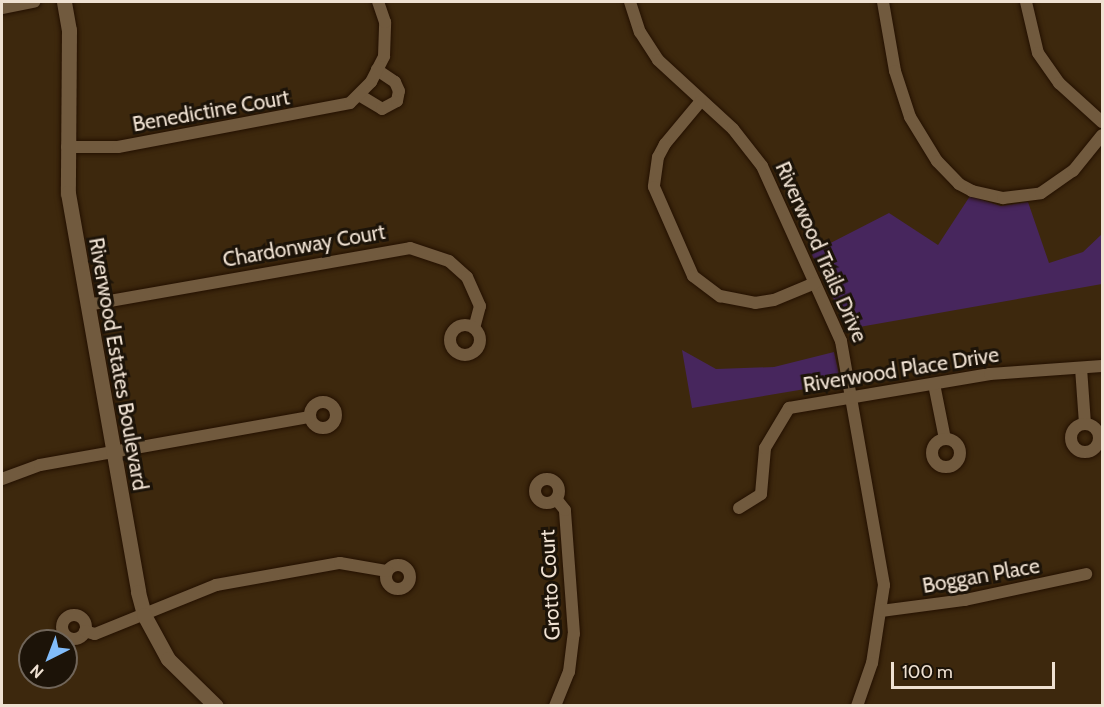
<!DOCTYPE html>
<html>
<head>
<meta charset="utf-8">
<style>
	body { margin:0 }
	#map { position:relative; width:1104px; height:707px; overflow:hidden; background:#3d280d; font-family:Cabin,sans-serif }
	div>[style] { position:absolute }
	.green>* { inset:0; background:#47265d }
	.roads { filter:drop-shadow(0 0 2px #231000) drop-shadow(0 0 2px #231000) }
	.minor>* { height:12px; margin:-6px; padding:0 6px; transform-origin:6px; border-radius:6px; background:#715a3e }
	.minor>.ring { margin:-6px; padding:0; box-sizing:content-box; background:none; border:12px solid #715a3e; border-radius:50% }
	.tertiary>* { height:15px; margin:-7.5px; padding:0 7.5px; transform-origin:7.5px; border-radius:7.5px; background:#715a3e }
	span { translate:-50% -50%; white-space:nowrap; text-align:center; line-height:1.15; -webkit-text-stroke:6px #1c1308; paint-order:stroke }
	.street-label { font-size:21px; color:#efe1d2 }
	.frame { position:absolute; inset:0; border:3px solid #efe1d2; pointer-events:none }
	.north { position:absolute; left:18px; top:629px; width:60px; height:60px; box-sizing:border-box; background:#1c1308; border:2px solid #706559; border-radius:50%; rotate:222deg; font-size:16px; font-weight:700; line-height:24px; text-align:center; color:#efe1d2 }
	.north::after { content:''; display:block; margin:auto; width:21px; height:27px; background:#81bcfa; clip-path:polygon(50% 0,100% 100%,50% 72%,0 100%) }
	.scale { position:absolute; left:891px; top:662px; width:164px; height:27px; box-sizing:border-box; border:3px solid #efe1d2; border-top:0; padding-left:8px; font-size:18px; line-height:21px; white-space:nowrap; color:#efe1d2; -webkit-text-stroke:4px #1c1308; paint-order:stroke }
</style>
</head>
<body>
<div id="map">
	<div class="green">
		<i style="clip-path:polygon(970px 196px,1001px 206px,1028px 202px,1049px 263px,1083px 252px,1102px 234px,1102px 284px,848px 329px,811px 253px,889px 213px,938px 245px)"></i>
		<i style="clip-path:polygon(682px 350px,716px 369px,774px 367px,834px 352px,841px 383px,692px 408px)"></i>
	</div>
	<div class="roads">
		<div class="minor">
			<i style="left:630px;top:2px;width:32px;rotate:72deg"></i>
			<i style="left:640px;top:32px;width:33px;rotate:57deg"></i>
			<i style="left:658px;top:60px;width:102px;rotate:42.6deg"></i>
			<i style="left:733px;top:129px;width:47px;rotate:51.9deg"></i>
			<i style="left:762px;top:166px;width:192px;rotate:65.7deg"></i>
			<i style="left:841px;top:341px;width:248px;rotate:80deg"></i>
			<i style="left:884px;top:585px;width:79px;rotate:98.7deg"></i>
			<i style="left:872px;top:663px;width:46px;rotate:109.2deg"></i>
			<i style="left:883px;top:2px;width:70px;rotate:80.1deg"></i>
			<i style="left:895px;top:71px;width:48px;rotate:71.9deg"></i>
			<i style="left:910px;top:117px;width:52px;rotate:58.5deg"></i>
			<i style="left:937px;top:161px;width:32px;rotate:46deg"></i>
			<i style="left:959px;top:184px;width:15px;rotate:28deg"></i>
			<i style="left:972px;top:191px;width:32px;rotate:13deg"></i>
			<i style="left:1003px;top:198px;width:38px;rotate:-7deg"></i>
			<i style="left:1041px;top:193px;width:39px;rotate:-35deg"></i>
			<i style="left:1073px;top:171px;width:46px;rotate:-51.1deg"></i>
			<i style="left:1026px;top:2px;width:52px;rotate:76.8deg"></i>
			<i style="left:1038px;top:53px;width:37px;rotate:55deg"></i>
			<i style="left:1059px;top:83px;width:58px;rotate:42.2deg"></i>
			<i style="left:2px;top:8px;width:33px;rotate:-11deg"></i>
			<i style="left:359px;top:95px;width:27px;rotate:31deg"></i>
			<i style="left:382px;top:109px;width:17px;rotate:-28deg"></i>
			<i style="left:397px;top:101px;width:10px;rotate:-79deg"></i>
			<i style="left:399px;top:91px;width:10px;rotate:-114deg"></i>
			<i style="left:395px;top:82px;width:22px;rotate:-146deg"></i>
			<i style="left:700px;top:102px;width:55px;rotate:129.8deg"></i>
			<i style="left:665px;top:144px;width:15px;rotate:118deg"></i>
			<i style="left:658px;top:157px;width:30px;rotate:98deg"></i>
			<i style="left:654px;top:187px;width:97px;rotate:66.3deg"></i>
			<i style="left:693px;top:276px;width:34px;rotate:37deg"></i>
			<i style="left:720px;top:296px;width:36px;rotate:11deg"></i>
			<i style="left:755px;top:303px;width:19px;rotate:-9deg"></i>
			<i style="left:774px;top:300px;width:44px;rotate:-22.5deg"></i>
			<i style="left:67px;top:147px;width:51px"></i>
			<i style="left:118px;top:147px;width:236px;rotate:-10.7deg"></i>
			<i style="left:350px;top:103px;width:30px;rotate:-45deg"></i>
			<i style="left:371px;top:82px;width:29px;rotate:-63deg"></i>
			<i style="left:384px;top:56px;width:34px;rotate:-88deg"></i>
			<i style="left:385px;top:22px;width:21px;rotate:-109deg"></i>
			<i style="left:87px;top:305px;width:328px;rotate:-10deg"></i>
			<i style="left:410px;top:248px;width:41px;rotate:18.4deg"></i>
			<i style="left:449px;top:261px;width:24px;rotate:42deg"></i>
			<i style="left:467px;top:277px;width:32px;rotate:66deg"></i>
			<i style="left:480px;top:306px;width:23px;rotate:105deg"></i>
			<i class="ring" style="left:450px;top:325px;width:18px;height:18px"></i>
			<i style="left:1081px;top:368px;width:56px;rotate:85.9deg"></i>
			<i style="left:934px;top:384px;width:56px;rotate:78.7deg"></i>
			<i class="ring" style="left:310px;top:402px;width:14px;height:14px"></i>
			<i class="ring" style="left:1071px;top:424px;width:16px;height:16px"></i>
			<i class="ring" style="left:932px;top:439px;width:16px;height:16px"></i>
			<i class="ring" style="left:535px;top:479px;width:12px;height:12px"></i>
			<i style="left:2px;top:479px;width:40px;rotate:-20.2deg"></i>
			<i style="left:40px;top:465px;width:274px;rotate:-10.1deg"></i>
			<i style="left:739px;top:508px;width:26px;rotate:-32deg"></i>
			<i style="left:761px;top:494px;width:46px;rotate:-85deg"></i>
			<i style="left:765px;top:448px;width:47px;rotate:-59deg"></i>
			<i style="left:789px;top:408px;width:204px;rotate:-9.6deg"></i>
			<i style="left:990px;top:374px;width:112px;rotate:-4.1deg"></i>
			<i class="ring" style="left:386px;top:565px;width:12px;height:12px"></i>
			<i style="left:881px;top:611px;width:85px;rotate:-7.5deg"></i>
			<i style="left:965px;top:600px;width:124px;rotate:-12.1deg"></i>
			<i class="ring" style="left:62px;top:615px;width:12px;height:12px"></i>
			<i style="left:85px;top:631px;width:10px;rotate:17deg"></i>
			<i style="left:95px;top:634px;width:131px;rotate:-22deg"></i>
			<i style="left:216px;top:585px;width:126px;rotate:-10.1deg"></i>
			<i style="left:340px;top:563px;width:48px;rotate:9.7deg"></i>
			<i style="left:555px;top:706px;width:37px;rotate:-68deg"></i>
			<i style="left:569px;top:672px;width:38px;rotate:-83deg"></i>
			<i style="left:574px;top:634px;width:124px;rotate:-94.2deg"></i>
			<i style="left:565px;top:510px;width:14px;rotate:-129deg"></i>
		</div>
		<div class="tertiary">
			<i style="left:64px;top:2px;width:28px;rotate:80deg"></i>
			<i style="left:69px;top:30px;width:163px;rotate:90.4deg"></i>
			<i style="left:68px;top:193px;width:405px;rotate:80deg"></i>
			<i style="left:138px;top:592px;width:24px;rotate:75deg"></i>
			<i style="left:144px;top:615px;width:50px;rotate:61.4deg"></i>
			<i style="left:168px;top:659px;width:67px;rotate:44.4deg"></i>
		</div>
	</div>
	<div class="street-label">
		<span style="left:211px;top:111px;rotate:-10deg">Benedictine Court</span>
		<span style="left:304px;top:246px;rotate:-10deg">Chardonway Court</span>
		<span style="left:821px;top:252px;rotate:66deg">Riverwood Trails Drive</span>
		<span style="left:118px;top:364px;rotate:80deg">Riverwood Estates Boulevard</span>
		<span style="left:901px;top:370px;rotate:-9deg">Riverwood Place Drive</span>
		<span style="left:981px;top:576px;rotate:-10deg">Boggan Place</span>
		<span style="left:550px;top:585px;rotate:-93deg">Grotto Court</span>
	</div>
	<div class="frame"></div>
	<div class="north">N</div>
	<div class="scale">100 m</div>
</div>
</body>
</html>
